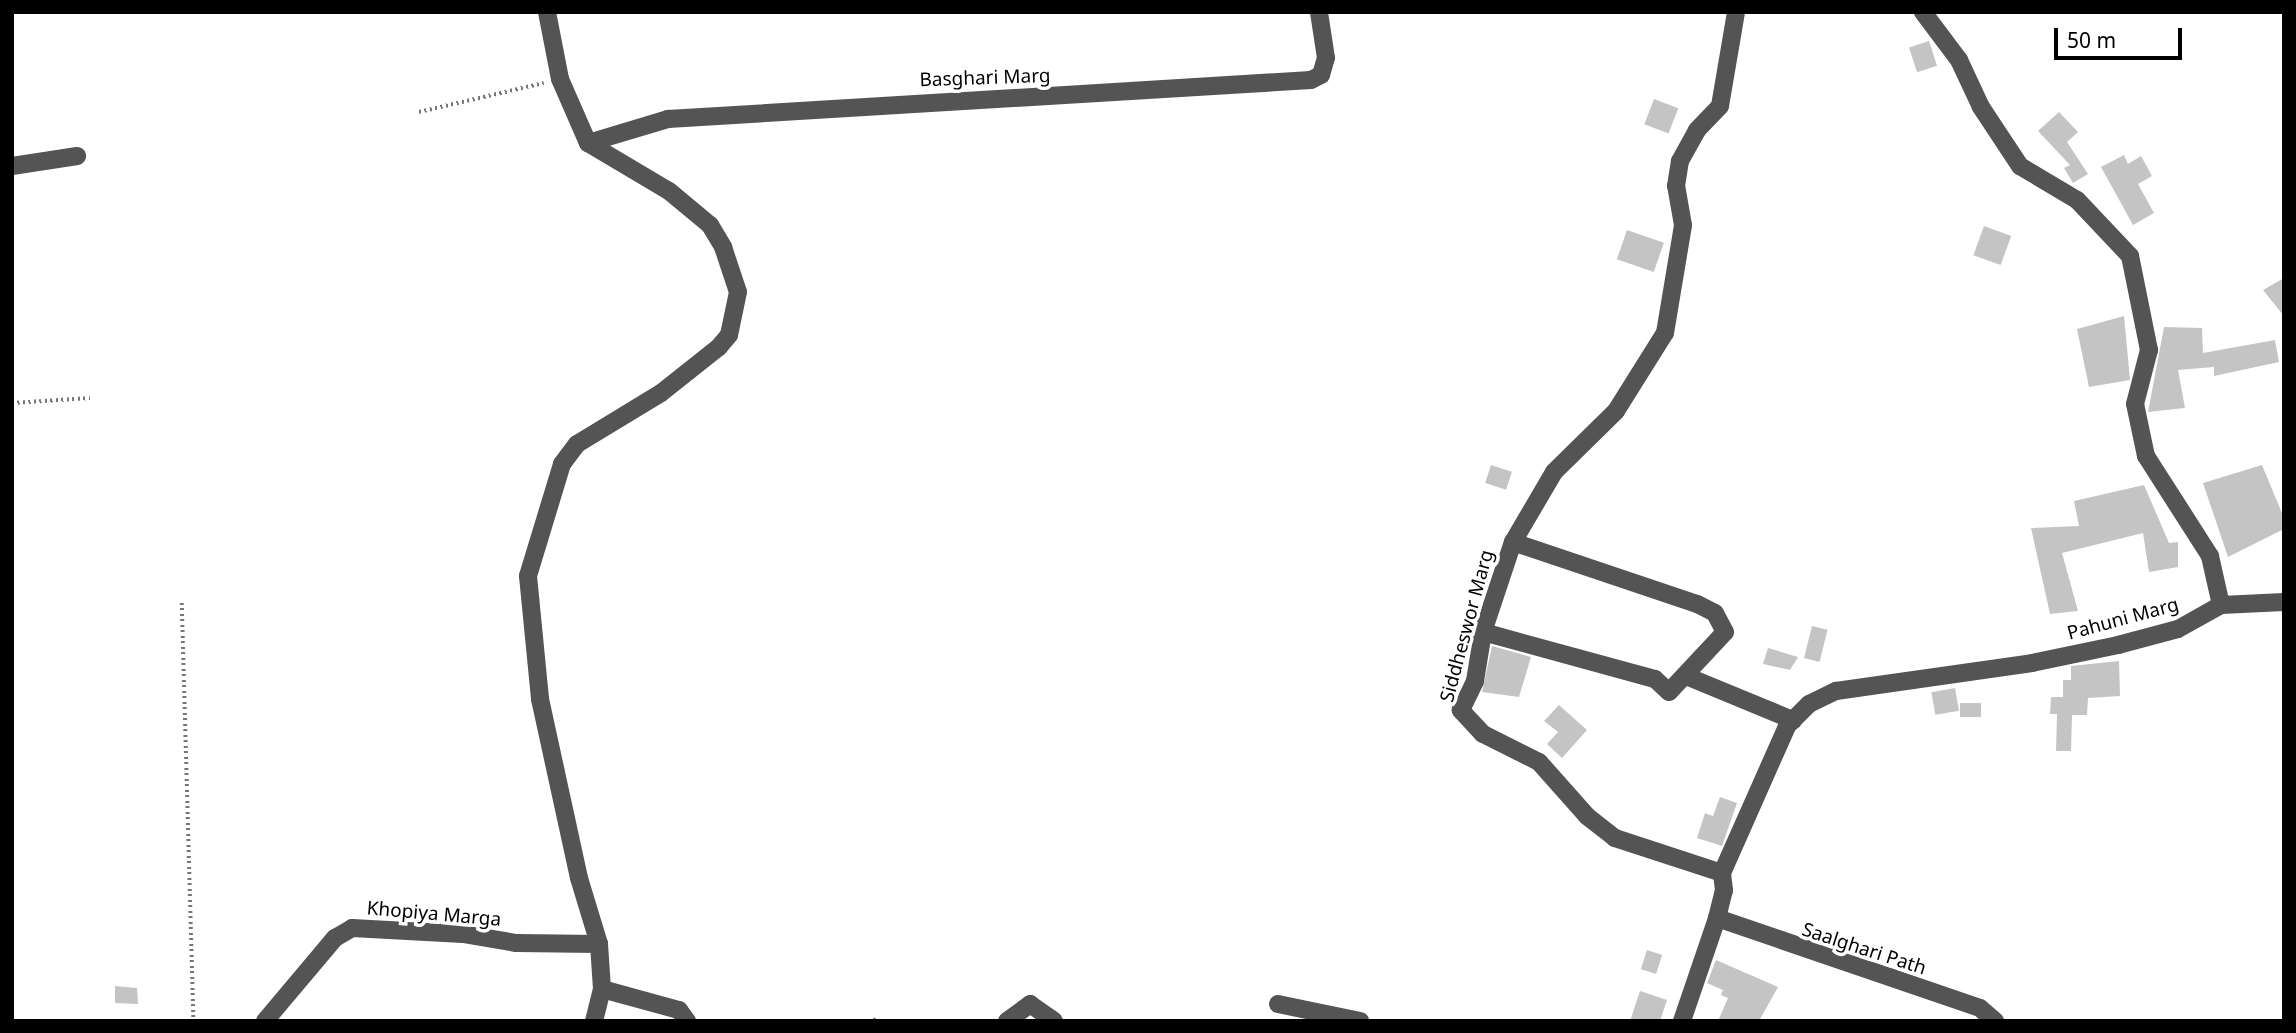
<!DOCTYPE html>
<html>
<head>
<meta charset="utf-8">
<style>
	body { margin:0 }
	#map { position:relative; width:2296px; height:1033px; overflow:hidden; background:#fff; font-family:"Noto Sans",sans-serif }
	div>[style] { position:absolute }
	.building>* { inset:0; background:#c4c4c4; transform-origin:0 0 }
	.path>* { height:3.5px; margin-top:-1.75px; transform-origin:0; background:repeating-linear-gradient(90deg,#767676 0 2px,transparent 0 5.5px) }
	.minor>* { height:18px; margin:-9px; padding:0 9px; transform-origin:9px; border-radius:9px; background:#545454 }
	span { translate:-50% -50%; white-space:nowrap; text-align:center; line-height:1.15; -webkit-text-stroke:7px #fff; paint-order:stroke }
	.street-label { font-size:19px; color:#000 }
	.frame { position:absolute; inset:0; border:14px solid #000; pointer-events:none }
	.scale { position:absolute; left:2054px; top:28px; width:128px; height:32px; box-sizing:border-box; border:4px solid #000; border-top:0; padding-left:9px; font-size:21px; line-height:24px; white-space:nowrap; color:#000; -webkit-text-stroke:5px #fff; paint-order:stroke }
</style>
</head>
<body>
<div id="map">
	<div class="building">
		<i style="left:1929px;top:41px;width:26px;height:21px;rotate:72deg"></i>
		<i style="left:1654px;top:99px;width:26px;height:27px;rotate:21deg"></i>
		<i style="clip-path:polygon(2059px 112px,2078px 132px,2067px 142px,2088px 174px,2073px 183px,2064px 168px,2070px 165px,2038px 131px)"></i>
		<i style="clip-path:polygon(2124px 155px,2128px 164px,2141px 156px,2152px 176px,2138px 184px,2154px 213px,2133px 225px,2101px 167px)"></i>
		<i style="left:1984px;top:226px;width:29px;height:31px;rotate:20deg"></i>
		<i style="left:1627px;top:230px;width:39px;height:31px;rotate:19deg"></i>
		<i style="clip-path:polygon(2284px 278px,2284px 316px,2263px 290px)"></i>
		<i style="clip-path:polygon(2124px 316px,2130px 380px,2089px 387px,2077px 329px)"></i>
		<i style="clip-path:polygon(2164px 327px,2202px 328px,2203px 353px,2275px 340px,2279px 362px,2214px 376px,2214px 367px,2178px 370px,2185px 408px,2148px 412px)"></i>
		<i style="left:1491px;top:465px;width:22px;height:19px;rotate:18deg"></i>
		<i style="clip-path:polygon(2262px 465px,2284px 518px,2284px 529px,2228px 557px,2203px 483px)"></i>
		<i style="clip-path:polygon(2144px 485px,2169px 543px,2178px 542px,2178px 567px,2149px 572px,2143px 533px,2062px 553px,2078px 611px,2050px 614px,2031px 528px,2079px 526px,2074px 501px)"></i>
		<i style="left:1812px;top:626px;width:16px;height:33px;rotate:14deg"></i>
		<i style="clip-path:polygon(1492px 646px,1531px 657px,1519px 697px,1482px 692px)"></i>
		<i style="clip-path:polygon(1768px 648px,1798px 657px,1790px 670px,1763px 664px)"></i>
		<i style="clip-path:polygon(2119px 661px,2120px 696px,2088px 698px,2087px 715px,2072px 715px,2071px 751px,2056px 751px,2057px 714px,2050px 714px,2051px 697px,2063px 697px,2063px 680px,2071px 680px,2071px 666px)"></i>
		<i style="left:1955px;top:688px;width:23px;height:24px;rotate:80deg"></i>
		<i style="left:1960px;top:703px;width:21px;height:14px"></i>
		<i style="clip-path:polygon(1559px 705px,1587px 730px,1562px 758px,1547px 744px,1558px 732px,1544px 721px)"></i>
		<i style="clip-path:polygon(1720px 797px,1737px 803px,1722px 846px,1697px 838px,1705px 813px,1713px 816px)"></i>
		<i style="left:1647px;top:950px;width:16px;height:20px;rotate:18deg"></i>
		<i style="clip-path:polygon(1716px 960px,1778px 987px,1759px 1021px,1718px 1021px,1728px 998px,1721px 995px,1723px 990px,1707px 983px)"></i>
		<i style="clip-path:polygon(115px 986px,137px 988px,138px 1004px,115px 1003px)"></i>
		<i style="clip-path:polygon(1640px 991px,1667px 1000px,1660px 1021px,1630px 1021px)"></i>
	</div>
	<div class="path">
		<i style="left:419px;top:112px;width:128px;rotate:-13.1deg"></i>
		<i style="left:12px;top:403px;width:78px;rotate:-3.7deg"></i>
		<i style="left:182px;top:603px;width:418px;rotate:88.4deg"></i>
		<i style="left:873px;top:1019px;width:4px;rotate:34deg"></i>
	</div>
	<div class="minor">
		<i style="left:547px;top:12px;width:68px;rotate:79deg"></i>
		<i style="left:560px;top:79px;width:70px;rotate:66.4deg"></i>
		<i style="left:588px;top:143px;width:94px;rotate:30.7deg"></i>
		<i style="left:669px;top:191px;width:53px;rotate:39.7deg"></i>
		<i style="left:710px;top:225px;width:26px;rotate:59deg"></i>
		<i style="left:723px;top:247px;width:47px;rotate:71.6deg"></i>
		<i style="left:738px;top:292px;width:44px;rotate:101.8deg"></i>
		<i style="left:729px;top:335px;width:16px;rotate:130deg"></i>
		<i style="left:719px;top:347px;width:74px;rotate:141.6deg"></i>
		<i style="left:661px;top:393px;width:98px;rotate:148.7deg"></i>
		<i style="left:577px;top:444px;width:25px;rotate:127deg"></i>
		<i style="left:562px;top:464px;width:117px;rotate:106.9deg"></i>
		<i style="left:528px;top:576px;width:124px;rotate:84.4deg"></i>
		<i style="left:540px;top:699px;width:183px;rotate:77.7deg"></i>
		<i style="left:579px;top:878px;width:69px;rotate:73.1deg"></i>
		<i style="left:599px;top:944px;width:45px;rotate:86.2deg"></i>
		<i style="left:602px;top:989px;width:33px;rotate:104deg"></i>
		<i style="left:588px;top:143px;width:84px;rotate:-16.7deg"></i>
		<i style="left:668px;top:119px;width:644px;rotate:-3.47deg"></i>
		<i style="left:1311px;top:80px;width:11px;rotate:-27deg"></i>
		<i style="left:1321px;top:75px;width:18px;rotate:-74deg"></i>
		<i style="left:1326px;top:58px;width:47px;rotate:-98.7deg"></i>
		<i style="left:12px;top:166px;width:66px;rotate:-8.7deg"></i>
		<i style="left:2221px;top:605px;width:63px;rotate:-2.7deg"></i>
		<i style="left:1483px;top:632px;width:178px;rotate:15.3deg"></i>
		<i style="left:1655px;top:679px;width:19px;rotate:43deg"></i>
		<i style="left:1669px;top:692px;width:82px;rotate:-47deg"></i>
		<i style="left:1725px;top:632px;width:21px;rotate:-118deg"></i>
		<i style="left:1715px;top:613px;width:20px;rotate:-153deg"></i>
		<i style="left:1697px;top:604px;width:194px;rotate:-161.4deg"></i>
		<i style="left:1686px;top:676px;width:116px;rotate:22.4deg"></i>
		<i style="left:1722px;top:873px;width:113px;rotate:-161.9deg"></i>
		<i style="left:1615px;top:838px;width:36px;rotate:-142deg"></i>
		<i style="left:1587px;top:816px;width:72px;rotate:-131.6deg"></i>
		<i style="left:1539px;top:762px;width:63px;rotate:-153.4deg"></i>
		<i style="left:1483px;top:734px;width:33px;rotate:-133deg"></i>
		<i style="left:1461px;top:710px;width:32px;rotate:-64deg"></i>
		<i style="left:1475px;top:681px;width:50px;rotate:-80.7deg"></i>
		<i style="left:1483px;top:632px;width:95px;rotate:-71.6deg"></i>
		<i style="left:1513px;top:542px;width:81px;rotate:-59.6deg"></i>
		<i style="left:1554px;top:472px;width:87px;rotate:-44.5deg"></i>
		<i style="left:1616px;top:411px;width:92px;rotate:-57.9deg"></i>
		<i style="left:1665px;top:333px;width:109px;rotate:-80.5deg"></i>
		<i style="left:1683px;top:225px;width:40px;rotate:-100deg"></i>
		<i style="left:1676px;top:186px;width:25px;rotate:-81deg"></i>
		<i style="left:1680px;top:161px;width:35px;rotate:-61deg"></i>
		<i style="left:1697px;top:130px;width:33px;rotate:-46deg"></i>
		<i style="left:1720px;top:106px;width:95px;rotate:-80.3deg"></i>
		<i style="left:1717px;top:918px;width:278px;rotate:18.9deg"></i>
		<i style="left:1980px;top:1008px;width:20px;rotate:41deg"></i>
		<i style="left:602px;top:989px;width:80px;rotate:15.3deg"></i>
		<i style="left:679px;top:1010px;width:14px;rotate:54deg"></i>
		<i style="left:1278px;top:1004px;width:84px;rotate:11.7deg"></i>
		<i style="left:265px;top:1021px;width:109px;rotate:-49.9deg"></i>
		<i style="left:335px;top:938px;width:20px;rotate:-30deg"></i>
		<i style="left:352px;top:928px;width:111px;rotate:3.1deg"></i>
		<i style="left:463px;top:934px;width:54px;rotate:9.6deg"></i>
		<i style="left:516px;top:943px;width:83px;rotate:0.7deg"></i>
		<i style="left:1007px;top:1021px;width:29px;rotate:-36deg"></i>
		<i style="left:1030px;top:1004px;width:29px;rotate:35deg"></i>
		<i style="left:1682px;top:1021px;width:109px;rotate:-71.2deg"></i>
		<i style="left:1717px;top:918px;width:29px;rotate:-76deg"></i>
		<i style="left:1724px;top:890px;width:17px;rotate:-97deg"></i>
		<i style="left:1722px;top:873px;width:161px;rotate:-66.1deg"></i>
		<i style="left:1787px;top:726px;width:31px;rotate:-45deg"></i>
		<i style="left:1809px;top:704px;width:30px;rotate:-26deg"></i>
		<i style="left:1836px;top:691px;width:198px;rotate:-8.1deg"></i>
		<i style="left:2032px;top:663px;width:88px;rotate:-11.8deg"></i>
		<i style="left:2118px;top:645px;width:62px;rotate:-14.9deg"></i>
		<i style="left:2178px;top:629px;width:49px;rotate:-29.2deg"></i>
		<i style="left:2221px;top:605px;width:50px;rotate:-102.7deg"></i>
		<i style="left:2210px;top:556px;width:119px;rotate:-122.6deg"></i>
		<i style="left:2146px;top:456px;width:53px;rotate:-101.9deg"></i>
		<i style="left:2135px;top:404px;width:56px;rotate:-75.5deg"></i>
		<i style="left:2149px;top:350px;width:96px;rotate:-101.4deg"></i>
		<i style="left:2130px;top:256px;width:77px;rotate:-133.4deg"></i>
		<i style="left:2077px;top:200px;width:66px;rotate:-149.2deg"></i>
		<i style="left:2020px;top:166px;width:71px;rotate:-123.5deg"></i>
		<i style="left:1981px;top:107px;width:52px;rotate:-115.1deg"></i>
		<i style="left:1959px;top:60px;width:60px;rotate:-126.9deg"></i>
	</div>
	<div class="street-label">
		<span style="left:985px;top:78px;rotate:-2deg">Basghari Marg</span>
		<span style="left:2123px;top:619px;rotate:-15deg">Pahuni Marg</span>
		<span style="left:1467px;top:626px;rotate:-75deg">Siddheswor Marg</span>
		<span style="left:434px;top:914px;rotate:5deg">Khopiya Marga</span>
		<span style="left:1864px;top:949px;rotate:18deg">Saalghari Path</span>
	</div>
	<div class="frame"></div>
	<div class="scale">50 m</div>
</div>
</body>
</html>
